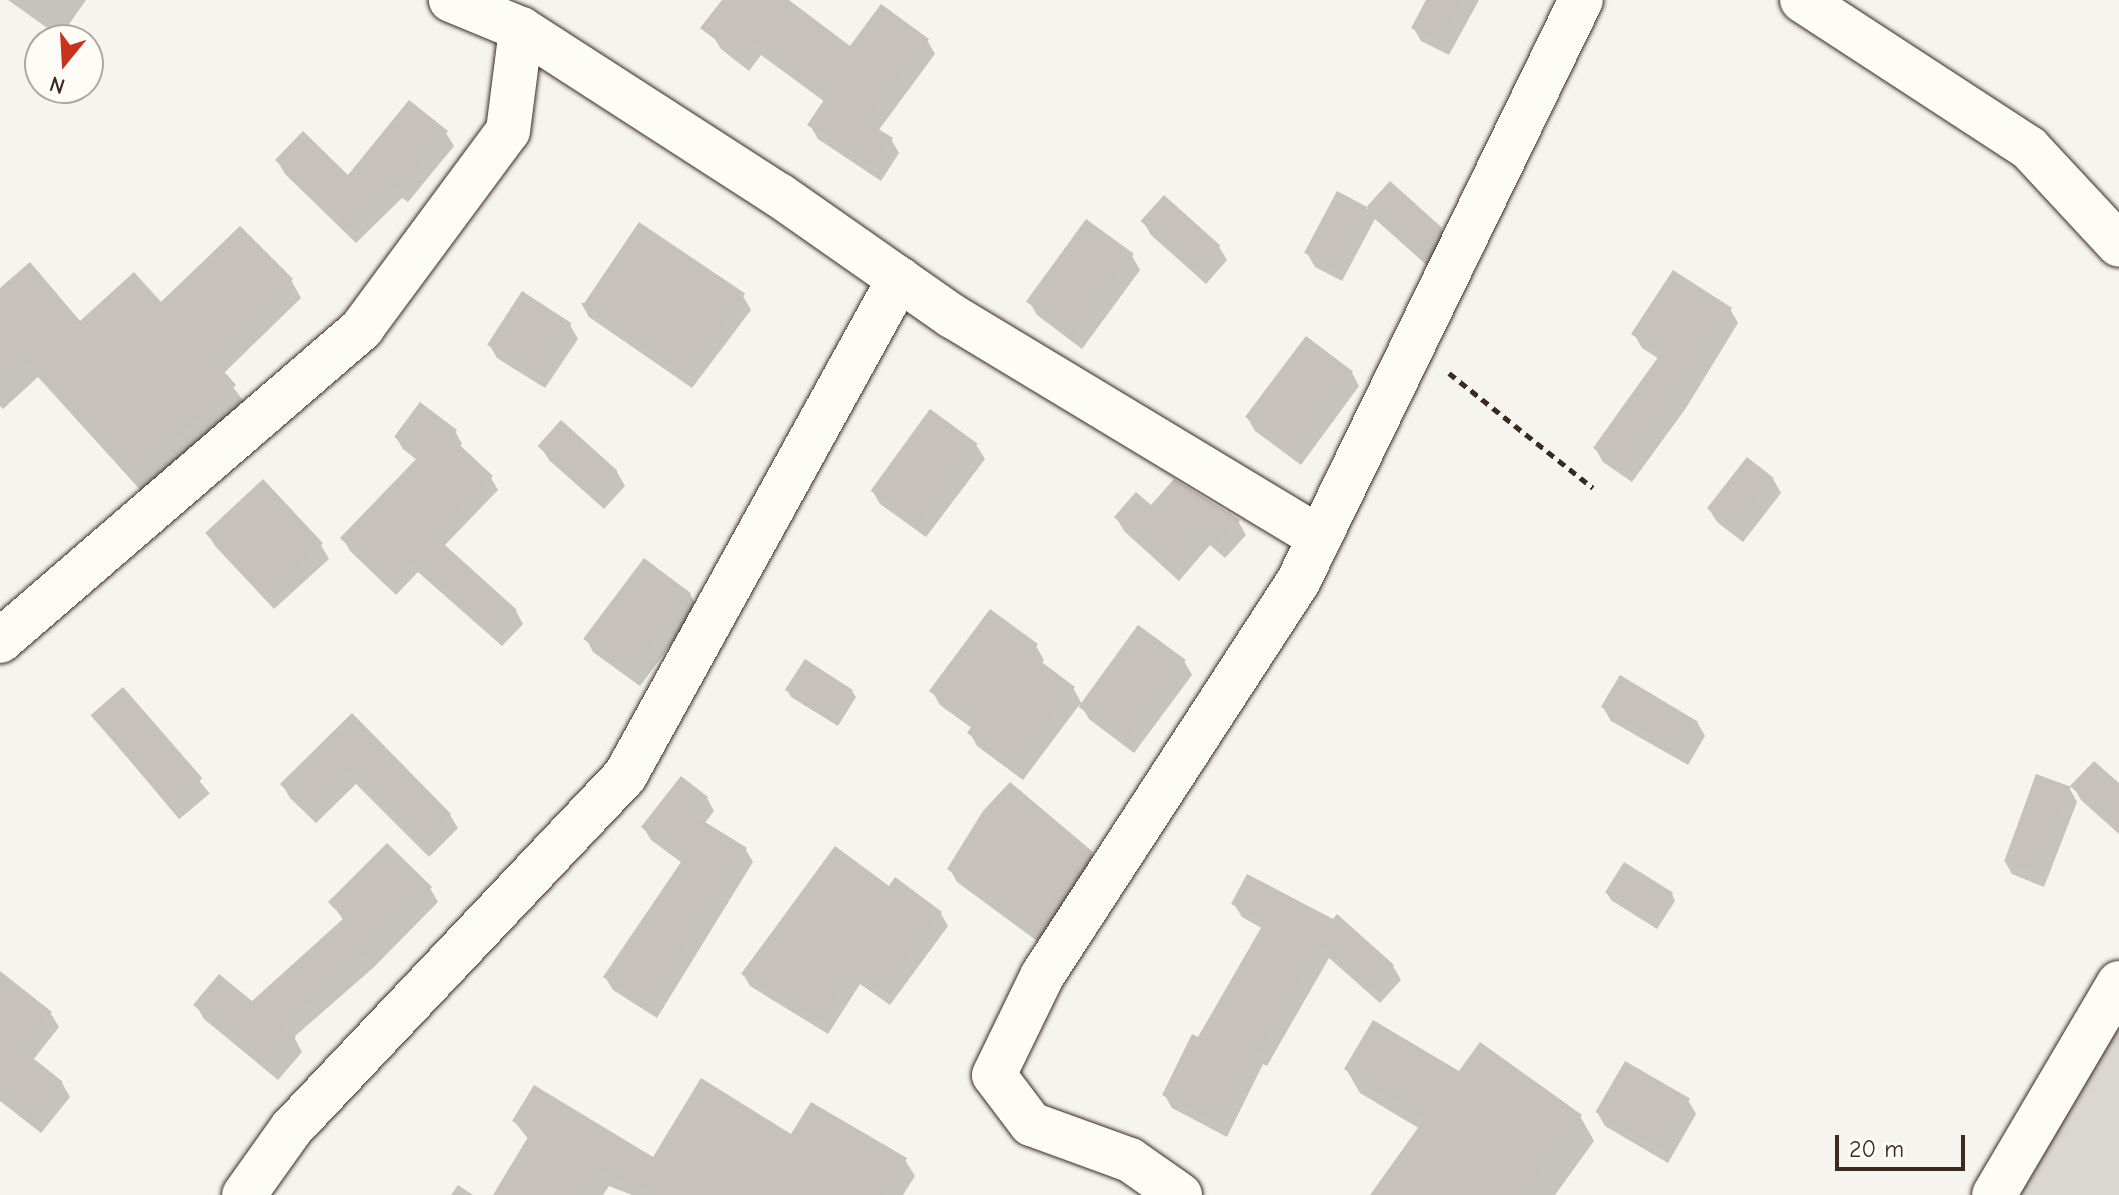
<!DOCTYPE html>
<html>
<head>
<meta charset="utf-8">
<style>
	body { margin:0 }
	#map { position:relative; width:2119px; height:1195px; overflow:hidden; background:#f5f4ee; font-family:"Comic Neue",sans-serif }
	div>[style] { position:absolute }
	.green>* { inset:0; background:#dad6d0 }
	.shadow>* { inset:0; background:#0003; transform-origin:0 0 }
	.building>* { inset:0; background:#c7c1bb; transform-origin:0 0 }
	.path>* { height:5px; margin-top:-2.5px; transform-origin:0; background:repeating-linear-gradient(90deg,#3b2a1e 0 8px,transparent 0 14px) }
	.roads { filter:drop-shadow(0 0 2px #3b2a1e) drop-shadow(0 0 2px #3b2a1e) }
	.street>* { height:44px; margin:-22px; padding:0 22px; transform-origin:22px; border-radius:22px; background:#fdfcf7 }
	span { translate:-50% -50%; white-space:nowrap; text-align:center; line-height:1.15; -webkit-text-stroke:6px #fdfcf7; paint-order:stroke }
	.north { position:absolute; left:24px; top:24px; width:80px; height:80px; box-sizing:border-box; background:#fdfcf7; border:2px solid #afa8a0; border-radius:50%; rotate:198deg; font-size:22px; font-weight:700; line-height:32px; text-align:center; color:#3b2a1e }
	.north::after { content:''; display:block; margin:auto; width:28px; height:36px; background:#c8321e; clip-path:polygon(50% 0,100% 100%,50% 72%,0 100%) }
	.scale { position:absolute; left:1835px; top:1135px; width:130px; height:36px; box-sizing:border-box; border:4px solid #3b2a1e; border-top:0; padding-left:10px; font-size:24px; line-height:28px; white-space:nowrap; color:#3b2a1e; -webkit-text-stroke:6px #fdfcf7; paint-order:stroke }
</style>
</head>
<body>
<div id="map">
	<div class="green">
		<i style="clip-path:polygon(2119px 988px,2119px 1195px,1996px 1195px)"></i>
	</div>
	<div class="shadow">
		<i style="clip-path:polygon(8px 0,86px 0,60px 37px)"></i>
		<i style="clip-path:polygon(740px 0,786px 0,850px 48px,927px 40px,935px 54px,878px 131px,891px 139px,899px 153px,881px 181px,818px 139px,810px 125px,825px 102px,761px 55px,749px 71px,721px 49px,713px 36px)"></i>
		<i style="clip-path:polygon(1428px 0,1479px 0,1449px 55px,1421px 41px,1413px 27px)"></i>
		<i style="clip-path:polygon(446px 133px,454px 146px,408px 202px,402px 198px,356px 243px,285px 174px,277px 160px,348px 178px)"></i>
		<i style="clip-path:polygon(1390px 184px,1441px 229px,1449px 243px,1432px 270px,1375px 219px,1342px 281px,1315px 267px,1307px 253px,1337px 194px,1367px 209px)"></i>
		<i style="clip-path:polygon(1143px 221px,1219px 247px,1227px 260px,1206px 284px,1151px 235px)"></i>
		<i style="clip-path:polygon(1132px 256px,1140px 270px,1082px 349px,1037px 315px,1029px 301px)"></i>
		<i style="clip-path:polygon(291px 280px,301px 298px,223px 374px,245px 403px,143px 493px,38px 377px,3px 409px,0 406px,0 290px,79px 323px)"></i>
		<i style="clip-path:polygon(522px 293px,570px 325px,578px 339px,545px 388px,497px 358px,489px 344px)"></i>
		<i style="clip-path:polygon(743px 296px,751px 310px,692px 388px,589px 317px,581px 303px)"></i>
		<i style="clip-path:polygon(1730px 309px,1738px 323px,1686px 408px,1632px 482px,1603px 462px,1595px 448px,1659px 359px,1642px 348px,1634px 334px)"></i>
		<i style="clip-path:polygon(1352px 373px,1359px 386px,1301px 465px,1255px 431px,1247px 417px)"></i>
		<i style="clip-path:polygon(455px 431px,462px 444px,459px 447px,491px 478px,498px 490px,444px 546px,516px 611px,523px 624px,502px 646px,418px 572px,396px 595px,350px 551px,343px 538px,417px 460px,403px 449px,396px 437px)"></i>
		<i style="clip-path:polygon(977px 446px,985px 459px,926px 537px,880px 504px,872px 490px)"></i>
		<i style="clip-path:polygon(541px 447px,617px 472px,625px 486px,604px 509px,549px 460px)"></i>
		<i style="clip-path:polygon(1773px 479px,1781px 493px,1743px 542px,1717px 522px,1709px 509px)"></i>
		<i style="clip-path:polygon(1151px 508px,1238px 521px,1246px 535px,1225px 558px,1210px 545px,1179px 581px,1124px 531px,1116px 517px)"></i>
		<i style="clip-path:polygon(207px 532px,321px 545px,329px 559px,274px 609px,215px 546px)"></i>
		<i style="clip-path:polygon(690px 594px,698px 608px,640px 686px,593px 652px,586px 638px)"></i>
		<i style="clip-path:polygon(1036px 646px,1044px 660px,1041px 664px,1073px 688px,1082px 704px,1184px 661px,1192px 675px,1134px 753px,1089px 719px,1080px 704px,1023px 780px,977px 746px,970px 733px,973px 729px,940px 705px,932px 691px)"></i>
		<i style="left:123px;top:690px;width:135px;height:40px;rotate:50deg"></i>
		<i style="clip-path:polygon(787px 690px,852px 691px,856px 697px,838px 726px,791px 697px)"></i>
		<i style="clip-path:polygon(1603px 707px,1697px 722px,1705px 736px,1688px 765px,1611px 721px)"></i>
		<i style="clip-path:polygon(352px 716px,450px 815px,458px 828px,429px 857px,356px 784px,316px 823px,290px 798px,282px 784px)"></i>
		<i style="clip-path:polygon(2073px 786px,2119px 786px,2119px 834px,2081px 800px)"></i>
		<i style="clip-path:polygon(2070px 789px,2077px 802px,2044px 887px,2012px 874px,2004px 860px)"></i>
		<i style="clip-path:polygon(707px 798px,714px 811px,704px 824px,746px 850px,753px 862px,657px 1018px,613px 990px,605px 977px,682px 863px,651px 840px,643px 827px)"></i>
		<i style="clip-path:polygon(1091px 853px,1099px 865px,1045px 947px,957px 882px,950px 869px)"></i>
		<i style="clip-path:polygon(895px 880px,941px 914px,948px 926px,890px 1005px,860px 984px,828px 1034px,750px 986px,743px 974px,889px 888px)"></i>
		<i style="clip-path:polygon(430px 888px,438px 902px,373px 968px,294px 1037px,302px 1052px,278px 1080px,204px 1019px,196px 1005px,252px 1003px,344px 921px,331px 902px)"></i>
		<i style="clip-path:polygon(1607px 893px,1672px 894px,1675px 901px,1657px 929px,1611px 900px)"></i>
		<i style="clip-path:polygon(1234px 904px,1393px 966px,1401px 980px,1380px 1003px,1329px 958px,1267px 1066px,1263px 1064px,1227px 1137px,1172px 1108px,1164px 1094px,1263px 929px,1242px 917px)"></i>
		<i style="clip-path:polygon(11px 983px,51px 1014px,59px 1027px,33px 1060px,62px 1083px,70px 1097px,41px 1133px,0 1101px,0 997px)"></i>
		<i style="clip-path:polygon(1346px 1069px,1460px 1074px,1580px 1116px,1594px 1141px,1555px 1195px,1373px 1195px,1420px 1129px,1360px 1093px)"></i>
		<i style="clip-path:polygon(1688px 1100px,1696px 1114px,1668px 1163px,1605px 1126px,1597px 1112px)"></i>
		<i style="clip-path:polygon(514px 1121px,653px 1159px,792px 1137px,905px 1160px,915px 1176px,903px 1195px,632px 1195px,609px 1186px,603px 1195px,495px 1195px,529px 1140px)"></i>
		<i style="clip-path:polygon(458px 1185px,473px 1195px,451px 1195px)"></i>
	</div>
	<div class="building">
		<i style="clip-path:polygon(722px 0,789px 0,850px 46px,881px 4px,929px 39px,867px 122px,893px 138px,873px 168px,807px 125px,826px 97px,752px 42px,740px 58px,700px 28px)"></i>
		<i style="clip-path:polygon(1426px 0,1464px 0,1441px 43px,1411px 28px)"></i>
		<i style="clip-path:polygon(409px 100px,448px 131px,400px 190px,394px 185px,348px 231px,275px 160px,303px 131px,348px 175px)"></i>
		<i style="left:1390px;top:181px;width:70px;height:35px;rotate:42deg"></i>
		<i style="left:1337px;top:191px;width:34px;height:70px;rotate:28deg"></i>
		<i style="left:1164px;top:195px;width:76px;height:35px;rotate:42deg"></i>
		<i style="left:1086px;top:219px;width:59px;height:102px;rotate:36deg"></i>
		<i style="left:639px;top:222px;width:128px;height:101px;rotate:34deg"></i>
		<i style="clip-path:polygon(240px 226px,293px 279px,212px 358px,236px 385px,132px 477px,27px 361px,0 386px,0 288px,30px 262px,80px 321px,134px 272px,161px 302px)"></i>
		<i style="clip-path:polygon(1673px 270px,1732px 308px,1678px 394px,1624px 470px,1593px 448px,1661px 353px,1631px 334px)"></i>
		<i style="left:522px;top:291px;width:59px;height:64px;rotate:33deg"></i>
		<i style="left:1306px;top:336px;width:59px;height:101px;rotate:37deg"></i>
		<i style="clip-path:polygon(420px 402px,457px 430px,451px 437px,493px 476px,435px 536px,517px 610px,495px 635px,411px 561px,388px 584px,340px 538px,419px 456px,394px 437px)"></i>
		<i style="left:930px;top:409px;width:59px;height:101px;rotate:36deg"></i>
		<i style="left:561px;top:420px;width:76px;height:35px;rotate:42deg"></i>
		<i style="left:1747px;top:457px;width:34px;height:65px;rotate:38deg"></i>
		<i style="left:263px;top:479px;width:88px;height:79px;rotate:47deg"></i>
		<i style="clip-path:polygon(1174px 479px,1240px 520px,1217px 546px,1202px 533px,1170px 568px,1114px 517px,1136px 492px,1151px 505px)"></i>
		<i style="left:644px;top:558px;width:59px;height:101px;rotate:37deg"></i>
		<i style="clip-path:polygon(990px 609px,1038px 644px,1031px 654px,1075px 687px,1015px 768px,967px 733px,974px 723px,929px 691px)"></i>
		<i style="left:1138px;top:625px;width:59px;height:101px;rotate:36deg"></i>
		<i style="left:805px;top:659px;width:57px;height:37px;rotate:33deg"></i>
		<i style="left:1620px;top:675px;width:91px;height:37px;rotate:31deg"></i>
		<i style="left:123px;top:687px;width:121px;height:43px;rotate:49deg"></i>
		<i style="clip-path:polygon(352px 713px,451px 814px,420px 844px,347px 771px,307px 811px,280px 784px)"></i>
		<i style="clip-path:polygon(2094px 761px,2119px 783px,2119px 829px,2070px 786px)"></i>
		<i style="left:2036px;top:774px;width:37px;height:92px;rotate:20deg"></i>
		<i style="clip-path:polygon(681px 776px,708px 797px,694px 815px,747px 848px,649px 1007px,603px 977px,683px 859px,641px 827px)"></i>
		<i style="clip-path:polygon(1010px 782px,1093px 852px,1038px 936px,947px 869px,983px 811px)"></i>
		<i style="clip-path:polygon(387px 843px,432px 887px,365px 954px,283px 1026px,296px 1037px,270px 1068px,193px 1005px,219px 974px,252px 1001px,344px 918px,328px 902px)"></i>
		<i style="clip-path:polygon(835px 846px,889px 886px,895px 877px,942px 912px,882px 994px,853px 972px,820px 1023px,741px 974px)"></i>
		<i style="left:1624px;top:862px;width:58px;height:36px;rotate:32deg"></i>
		<i style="clip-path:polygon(1247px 874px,1333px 919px,1337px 914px,1394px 965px,1371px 991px,1321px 946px,1259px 1054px,1255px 1052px,1219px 1124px,1162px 1095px,1192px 1034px,1198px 1037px,1265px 921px,1231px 904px)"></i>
		<i style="clip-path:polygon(0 971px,52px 1012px,23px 1050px,63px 1082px,32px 1121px,0 1095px)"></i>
		<i style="clip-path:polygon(1373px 1020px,1459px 1071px,1480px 1042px,1582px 1115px,1524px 1195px,1370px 1195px,1425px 1118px,1344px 1069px)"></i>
		<i style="left:1625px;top:1061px;width:75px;height:59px;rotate:30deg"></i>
		<i style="clip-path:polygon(701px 1078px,791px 1134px,811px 1102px,907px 1158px,885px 1195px,660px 1195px,599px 1171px,584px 1195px,493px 1195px,531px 1132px,512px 1121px,534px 1085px,653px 1157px)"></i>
	</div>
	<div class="path">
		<i style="left:1449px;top:373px;width:184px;rotate:38.6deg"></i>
	</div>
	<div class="roads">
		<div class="street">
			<i style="left:1802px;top:0;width:271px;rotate:33.1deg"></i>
			<i style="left:2029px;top:148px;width:132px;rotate:47.1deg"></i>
			<i style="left:521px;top:29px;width:307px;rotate:32.8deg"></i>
			<i style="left:779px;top:195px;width:211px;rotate:35deg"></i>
			<i style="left:952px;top:316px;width:428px;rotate:31.1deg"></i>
			<i style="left:0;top:641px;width:479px;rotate:-40.8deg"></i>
			<i style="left:362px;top:328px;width:245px;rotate:-53.5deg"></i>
			<i style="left:508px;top:131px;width:103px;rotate:-82.7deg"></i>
			<i style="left:521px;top:29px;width:76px;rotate:-157.5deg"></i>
			<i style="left:244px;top:1195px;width:81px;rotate:-54.5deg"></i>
			<i style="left:291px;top:1129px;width:486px;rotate:-46.6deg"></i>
			<i style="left:625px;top:776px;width:568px;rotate:-61.13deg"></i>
			<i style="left:1180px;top:1195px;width:61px;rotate:-145deg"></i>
			<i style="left:1130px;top:1160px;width:105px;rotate:-160deg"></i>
			<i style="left:1031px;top:1124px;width:61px;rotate:-127.1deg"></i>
			<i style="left:994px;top:1075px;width:110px;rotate:-64.1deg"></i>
			<i style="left:1042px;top:976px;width:470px;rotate:-57deg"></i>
			<i style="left:1298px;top:582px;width:647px;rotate:-64.07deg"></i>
			<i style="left:1994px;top:1195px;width:246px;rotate:-59.5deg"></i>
		</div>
	</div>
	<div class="north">N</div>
	<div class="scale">20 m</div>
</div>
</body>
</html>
